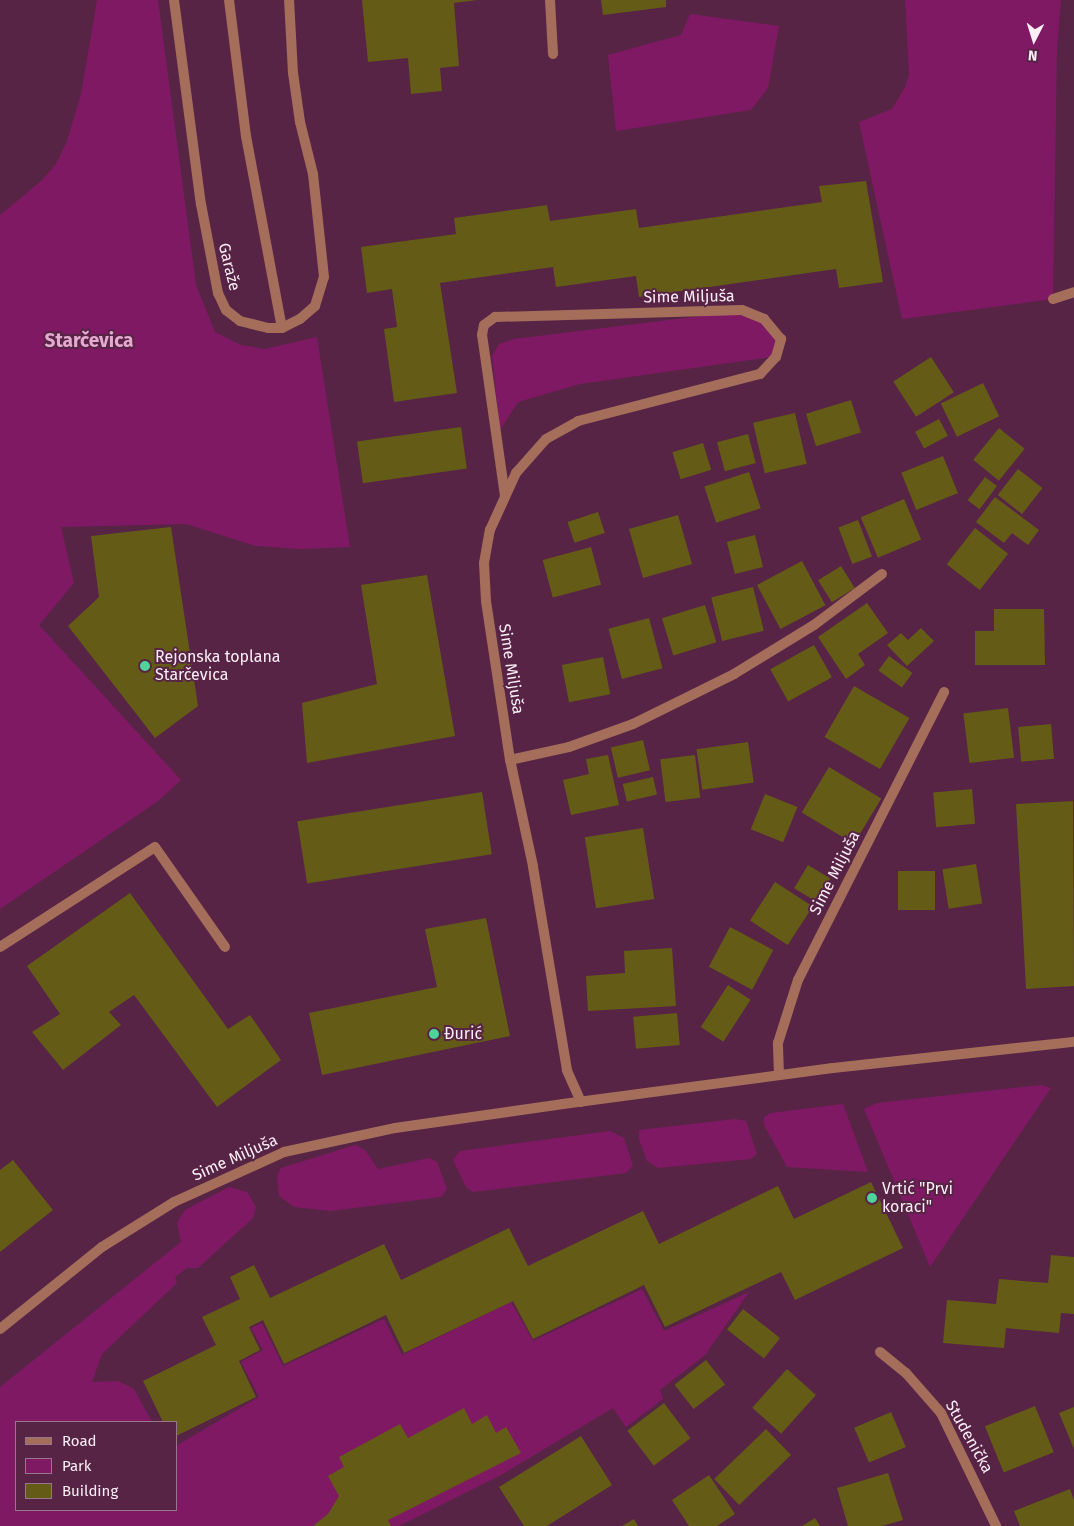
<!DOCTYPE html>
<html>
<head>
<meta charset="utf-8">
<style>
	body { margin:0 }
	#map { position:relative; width:1074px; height:1526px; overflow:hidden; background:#572446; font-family:"Fira Sans",sans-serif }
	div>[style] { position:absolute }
	.green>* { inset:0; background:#801964 }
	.building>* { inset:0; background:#645b16; transform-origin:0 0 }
	.service>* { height:10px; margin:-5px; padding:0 5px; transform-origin:5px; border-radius:5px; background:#a46e5a }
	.minor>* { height:10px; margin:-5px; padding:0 5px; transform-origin:5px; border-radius:5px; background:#a46e5a }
	.dots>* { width:14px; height:14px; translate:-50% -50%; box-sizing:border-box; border:2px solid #572446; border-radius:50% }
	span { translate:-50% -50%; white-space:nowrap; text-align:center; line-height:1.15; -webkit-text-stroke:4px #572446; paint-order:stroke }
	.street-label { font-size:16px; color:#fbeef6 }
	.poi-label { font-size:16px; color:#fbeef6 }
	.left { translate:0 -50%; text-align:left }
	.quarter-label { font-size:19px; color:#e6a9cf; font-weight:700 }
	.legend { position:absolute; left:15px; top:1421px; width:162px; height:90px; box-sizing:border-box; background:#572446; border:1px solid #99758c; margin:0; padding:6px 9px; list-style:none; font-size:15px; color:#fbeef6 }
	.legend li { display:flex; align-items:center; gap:10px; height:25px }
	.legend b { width:25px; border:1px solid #99758c }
	.north { position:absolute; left:1009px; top:15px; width:50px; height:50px; -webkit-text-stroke:4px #572446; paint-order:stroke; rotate:185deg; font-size:14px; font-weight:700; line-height:20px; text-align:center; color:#fbeef6 }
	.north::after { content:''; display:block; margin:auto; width:18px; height:22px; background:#fbeef6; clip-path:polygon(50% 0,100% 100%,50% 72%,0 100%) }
</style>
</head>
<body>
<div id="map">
	<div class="green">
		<i style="clip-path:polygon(97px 0,158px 0,196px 285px,215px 332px,241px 345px,265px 349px,317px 337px,350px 547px,302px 549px,256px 546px,186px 524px,61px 527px,74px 583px,39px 625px,181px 780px,158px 801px,0 909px,0 215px,41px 181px,56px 164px,67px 141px,81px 94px)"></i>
		<i style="clip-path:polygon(905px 0,1061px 0,1057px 48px,1053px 299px,902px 319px,859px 122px,892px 109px,905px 87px,909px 75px)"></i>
		<i style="clip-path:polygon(690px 14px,779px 26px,768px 88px,751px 110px,616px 131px,608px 55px,681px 35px)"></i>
		<i style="clip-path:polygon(742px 311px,763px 323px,776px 339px,771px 357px,580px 384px,518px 402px,500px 430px,492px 356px,499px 344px,514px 339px)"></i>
		<i style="clip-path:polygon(1041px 1085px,1051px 1088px,930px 1267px,864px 1109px,877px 1103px)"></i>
		<i style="clip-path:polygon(843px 1104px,868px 1172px,787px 1167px,764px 1125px,764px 1117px,771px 1113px)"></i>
		<i style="clip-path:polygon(735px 1119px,746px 1121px,757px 1154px,751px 1159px,658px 1168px,647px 1161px,639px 1139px,639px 1130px)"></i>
		<i style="clip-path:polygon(610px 1131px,624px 1138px,633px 1166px,626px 1173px,473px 1192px,466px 1187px,453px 1160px,460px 1151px)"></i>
		<i style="clip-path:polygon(355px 1145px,365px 1150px,378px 1169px,429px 1158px,437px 1162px,447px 1189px,441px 1197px,330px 1211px,294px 1207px,279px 1196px,277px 1176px,281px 1168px)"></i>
		<i style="clip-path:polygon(229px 1187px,247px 1192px,256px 1207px,253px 1218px,198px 1268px,187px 1268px,175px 1277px,177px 1283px,102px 1354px,92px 1382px,118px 1381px,134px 1389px,152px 1422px,16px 1422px,16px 1510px,176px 1510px,176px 1446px,259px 1397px,241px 1362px,263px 1350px,251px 1328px,262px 1323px,283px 1366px,384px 1319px,402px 1355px,511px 1302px,533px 1341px,642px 1289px,664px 1331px,749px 1292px,705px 1355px,660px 1390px,663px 1399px,626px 1427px,613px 1408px,501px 1475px,399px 1526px,0 1526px,0 1387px,181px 1242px,177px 1223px,185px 1210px)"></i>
	</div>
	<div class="building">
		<i style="clip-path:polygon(362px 0,477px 0,454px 3px,459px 66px,440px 68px,442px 91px,411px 94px,408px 58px,368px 62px)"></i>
		<i style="clip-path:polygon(601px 0,666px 0,666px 7px,603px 15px)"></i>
		<i style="clip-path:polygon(866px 181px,883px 282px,839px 288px,836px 269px,639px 297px,636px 276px,556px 287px,553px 267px,440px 283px,457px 393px,394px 402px,384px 329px,397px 327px,392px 289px,367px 293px,361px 247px,456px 234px,454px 218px,547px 205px,550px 221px,636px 209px,639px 228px,822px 202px,819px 186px)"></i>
		<i style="left:931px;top:357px;width:42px;height:45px;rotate:57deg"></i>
		<i style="left:983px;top:383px;width:37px;height:47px;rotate:64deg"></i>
		<i style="left:851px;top:400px;width:34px;height:47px;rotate:73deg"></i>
		<i style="left:795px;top:413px;width:52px;height:43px;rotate:77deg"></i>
		<i style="left:939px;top:419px;width:19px;height:27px;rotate:62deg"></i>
		<i style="left:461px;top:427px;width:42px;height:105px;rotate:82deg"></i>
		<i style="left:999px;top:428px;width:33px;height:41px;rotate:39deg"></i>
		<i style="left:748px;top:434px;width:30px;height:32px;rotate:75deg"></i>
		<i style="left:703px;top:443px;width:28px;height:32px;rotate:73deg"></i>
		<i style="left:943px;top:456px;width:40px;height:45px;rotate:68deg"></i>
		<i style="left:1018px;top:469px;width:31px;height:33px;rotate:38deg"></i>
		<i style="left:749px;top:472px;width:38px;height:47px;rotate:72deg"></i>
		<i style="left:985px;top:477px;width:15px;height:29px;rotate:37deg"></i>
		<i style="clip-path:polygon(995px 497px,1039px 530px,1028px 545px,1012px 533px,1004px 543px,976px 522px)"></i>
		<i style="left:904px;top:499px;width:44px;height:47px;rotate:67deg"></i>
		<i style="left:598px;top:512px;width:22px;height:32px;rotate:72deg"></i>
		<i style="left:678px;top:515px;width:51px;height:51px;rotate:74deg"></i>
		<i style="left:858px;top:520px;width:39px;height:21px;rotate:69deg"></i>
		<i style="clip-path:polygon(171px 527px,198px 706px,155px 738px,68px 626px,99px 597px,91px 536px)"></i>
		<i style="left:975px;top:528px;width:42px;height:46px;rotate:38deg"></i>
		<i style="left:755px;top:535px;width:33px;height:29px;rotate:76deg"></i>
		<i style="left:591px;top:547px;width:39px;height:50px;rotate:75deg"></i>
		<i style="left:802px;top:561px;width:50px;height:51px;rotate:62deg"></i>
		<i style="left:841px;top:566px;width:26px;height:27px;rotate:58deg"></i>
		<i style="clip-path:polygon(427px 575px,455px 736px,307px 763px,302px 703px,377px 684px,361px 585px)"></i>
		<i style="left:753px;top:587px;width:45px;height:43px;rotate:76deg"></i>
		<i style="clip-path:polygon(867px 603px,888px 633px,858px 654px,865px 665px,846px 679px,818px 637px)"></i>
		<i style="left:705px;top:605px;width:39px;height:45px;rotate:73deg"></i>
		<i style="clip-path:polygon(994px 609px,1044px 609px,1045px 665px,975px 665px,975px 631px,994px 631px)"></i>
		<i style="left:649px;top:618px;width:52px;height:42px;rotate:75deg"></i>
		<i style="clip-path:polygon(921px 628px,934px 641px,907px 666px,887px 645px,901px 633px,908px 640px)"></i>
		<i style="left:814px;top:645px;width:37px;height:50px;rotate:61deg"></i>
		<i style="left:889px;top:656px;width:29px;height:18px;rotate:36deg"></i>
		<i style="left:603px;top:657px;width:38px;height:42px;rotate:79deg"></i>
		<i style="left:854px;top:686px;width:64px;height:59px;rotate:30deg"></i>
		<i style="left:1008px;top:708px;width:50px;height:45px;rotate:83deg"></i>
		<i style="left:1051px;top:724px;width:35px;height:33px;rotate:85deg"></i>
		<i style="left:643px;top:740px;width:31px;height:33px;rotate:77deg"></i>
		<i style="left:748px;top:742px;width:41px;height:52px;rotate:82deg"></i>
		<i style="clip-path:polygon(608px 755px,619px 805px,571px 815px,563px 780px,589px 774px,586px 759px)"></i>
		<i style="left:695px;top:755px;width:43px;height:35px;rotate:83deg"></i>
		<i style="left:829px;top:767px;width:61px;height:53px;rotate:31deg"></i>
		<i style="left:653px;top:777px;width:18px;height:31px;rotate:77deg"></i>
		<i style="left:972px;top:789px;width:35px;height:39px;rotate:85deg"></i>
		<i style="left:482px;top:792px;width:63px;height:187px;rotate:81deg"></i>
		<i style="left:765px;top:794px;width:35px;height:38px;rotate:22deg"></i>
		<i style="clip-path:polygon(1073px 801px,1074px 986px,1026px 989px,1016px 804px)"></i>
		<i style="left:643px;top:828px;width:72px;height:59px;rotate:81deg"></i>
		<i style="left:976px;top:864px;width:40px;height:34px;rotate:81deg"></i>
		<i style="left:808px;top:865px;width:26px;height:27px;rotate:31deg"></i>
		<i style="left:898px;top:871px;width:37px;height:39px"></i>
		<i style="left:775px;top:882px;width:45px;height:46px;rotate:33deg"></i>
		<i style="clip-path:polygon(130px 893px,228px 1029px,250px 1015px,281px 1060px,217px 1107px,134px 995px,109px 1012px,121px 1025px,63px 1070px,32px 1032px,60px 1014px,27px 966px)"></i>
		<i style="clip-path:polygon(486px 918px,510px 1036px,322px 1075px,309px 1013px,437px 987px,425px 929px)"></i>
		<i style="left:730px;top:927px;width:49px;height:45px;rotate:28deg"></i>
		<i style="clip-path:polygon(672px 948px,676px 1006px,588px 1011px,586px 976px,625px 973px,624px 951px)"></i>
		<i style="left:728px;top:985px;width:27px;height:50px;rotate:33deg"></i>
		<i style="left:677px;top:1013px;width:32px;height:44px;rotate:85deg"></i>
		<i style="clip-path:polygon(13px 1160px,53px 1210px,0 1252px,0 1170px)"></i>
		<i style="clip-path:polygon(871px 1182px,903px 1248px,795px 1300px,781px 1272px,665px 1327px,644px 1285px,533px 1339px,513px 1301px,404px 1353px,386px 1315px,284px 1364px,263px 1320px,249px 1327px,260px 1350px,239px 1361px,256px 1397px,176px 1436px,176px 1422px,163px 1422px,143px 1381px,216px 1345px,202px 1317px,240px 1299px,230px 1277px,254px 1265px,270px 1298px,384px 1244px,401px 1280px,509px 1228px,528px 1266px,643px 1211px,659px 1244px,778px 1186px,794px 1219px)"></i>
		<i style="clip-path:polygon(1051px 1255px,1074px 1257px,1074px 1314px,1061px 1313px,1059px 1333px,1006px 1328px,1004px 1348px,943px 1343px,947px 1300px,996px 1304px,999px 1279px,1048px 1283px)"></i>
		<i style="left:743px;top:1309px;width:47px;height:26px;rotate:38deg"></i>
		<i style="left:706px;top:1360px;width:31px;height:40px;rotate:52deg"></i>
		<i style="left:787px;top:1369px;width:39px;height:52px;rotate:42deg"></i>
		<i style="left:664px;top:1403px;width:44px;height:46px;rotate:53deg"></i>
		<i style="left:1035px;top:1406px;width:50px;height:54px;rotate:68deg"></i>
		<i style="clip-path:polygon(1074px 1407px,1074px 1449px,1059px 1413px)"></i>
		<i style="clip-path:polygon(464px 1408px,472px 1424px,487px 1415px,496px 1433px,506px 1427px,521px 1453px,388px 1520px,391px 1526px,313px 1526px,328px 1514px,339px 1496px,328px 1476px,344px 1467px,339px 1457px,400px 1424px,408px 1438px)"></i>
		<i style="left:891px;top:1412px;width:38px;height:40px;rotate:67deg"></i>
		<i style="left:766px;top:1429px;width:36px;height:72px;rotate:46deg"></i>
		<i style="clip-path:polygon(581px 1436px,612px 1485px,547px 1526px,524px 1526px,499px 1487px)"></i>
		<i style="clip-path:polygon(888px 1473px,903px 1520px,882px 1526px,848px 1526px,837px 1488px)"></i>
		<i style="clip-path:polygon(709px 1475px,735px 1514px,717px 1526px,689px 1526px,672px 1500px)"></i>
		<i style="clip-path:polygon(1070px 1489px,1074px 1500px,1074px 1526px,1020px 1526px,1014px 1511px)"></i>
		<i style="clip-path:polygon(815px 1518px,820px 1526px,802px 1526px)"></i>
		<i style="clip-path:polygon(634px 1519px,638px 1526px,622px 1526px)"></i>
	</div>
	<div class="service">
		<i style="left:174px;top:0;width:206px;rotate:82.5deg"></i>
		<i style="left:201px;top:204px;width:91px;rotate:79.2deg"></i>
		<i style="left:218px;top:293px;width:19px;rotate:65deg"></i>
		<i style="left:226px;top:310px;width:18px;rotate:38deg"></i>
		<i style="left:240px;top:321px;width:29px;rotate:14deg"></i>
		<i style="left:268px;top:328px;width:14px"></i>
		<i style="left:282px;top:328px;width:20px;rotate:-27deg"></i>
		<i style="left:300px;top:319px;width:20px;rotate:-41deg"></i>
		<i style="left:315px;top:306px;width:30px;rotate:-73deg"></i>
		<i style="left:324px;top:277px;width:104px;rotate:-96.1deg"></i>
		<i style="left:313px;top:174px;width:54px;rotate:-104deg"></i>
		<i style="left:300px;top:122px;width:49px;rotate:-98.1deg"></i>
		<i style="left:293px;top:73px;width:73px;rotate:-93.1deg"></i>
		<i style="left:229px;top:0;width:137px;rotate:82.9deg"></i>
		<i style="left:246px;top:136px;width:195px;rotate:79.4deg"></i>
		<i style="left:550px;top:0;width:54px;rotate:86.8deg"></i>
		<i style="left:1053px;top:299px;width:22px;rotate:-18deg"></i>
		<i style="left:505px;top:496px;width:163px;rotate:-98.1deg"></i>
		<i style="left:482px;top:335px;width:10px;rotate:-79deg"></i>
		<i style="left:484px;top:325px;width:14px;rotate:-36deg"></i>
		<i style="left:495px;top:317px;width:247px;rotate:-1.6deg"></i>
		<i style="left:742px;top:310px;width:24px;rotate:22deg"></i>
		<i style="left:764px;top:319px;width:26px;rotate:50deg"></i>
		<i style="left:0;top:947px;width:184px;rotate:-32.8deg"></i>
		<i style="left:155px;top:847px;width:122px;rotate:55deg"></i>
	</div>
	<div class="minor">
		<i style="left:510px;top:760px;width:60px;rotate:-12.4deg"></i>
		<i style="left:569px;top:747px;width:68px;rotate:-19.8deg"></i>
		<i style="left:633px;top:724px;width:113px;rotate:-26.3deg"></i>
		<i style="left:734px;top:674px;width:94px;rotate:-31.5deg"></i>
		<i style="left:814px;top:625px;width:85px;rotate:-36.9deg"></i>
		<i style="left:779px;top:1075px;width:32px;rotate:-92deg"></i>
		<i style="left:778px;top:1043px;width:66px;rotate:-72.4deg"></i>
		<i style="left:798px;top:980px;width:323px;rotate:-63.1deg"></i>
		<i style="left:581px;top:1102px;width:35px;rotate:-114deg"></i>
		<i style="left:567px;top:1070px;width:207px;rotate:-99.5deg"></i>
		<i style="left:533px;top:866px;width:108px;rotate:-102.2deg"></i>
		<i style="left:510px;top:760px;width:161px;rotate:-98.6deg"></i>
		<i style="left:486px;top:601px;width:38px;rotate:-93deg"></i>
		<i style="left:484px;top:563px;width:34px;rotate:-80deg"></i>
		<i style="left:490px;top:530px;width:63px;rotate:-65.5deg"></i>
		<i style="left:516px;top:473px;width:45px;rotate:-48.6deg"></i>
		<i style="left:546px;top:439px;width:37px;rotate:-29deg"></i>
		<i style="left:578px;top:421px;width:188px;rotate:-14.5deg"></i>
		<i style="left:760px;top:374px;width:23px;rotate:-47deg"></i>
		<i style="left:776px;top:357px;width:19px;rotate:-74deg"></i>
		<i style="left:0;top:1329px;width:131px;rotate:-38.8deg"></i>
		<i style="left:102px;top:1247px;width:85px;rotate:-32deg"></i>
		<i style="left:174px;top:1202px;width:121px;rotate:-24.4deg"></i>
		<i style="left:284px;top:1152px;width:114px;rotate:-12.2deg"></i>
		<i style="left:395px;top:1128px;width:170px;rotate:-8.1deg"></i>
		<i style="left:563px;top:1104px;width:272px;rotate:-7.6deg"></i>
		<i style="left:833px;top:1068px;width:242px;rotate:-6.2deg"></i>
		<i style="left:880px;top:1352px;width:33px;rotate:39deg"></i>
		<i style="left:906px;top:1373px;width:53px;rotate:48.8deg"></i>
		<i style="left:941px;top:1413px;width:126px;rotate:64deg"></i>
	</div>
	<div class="dots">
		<i style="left:145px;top:666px;background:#4ed39a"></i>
		<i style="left:434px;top:1034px;background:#4ed39a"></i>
		<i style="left:872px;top:1198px;background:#4ed39a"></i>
	</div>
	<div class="street-label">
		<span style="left:229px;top:267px;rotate:76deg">Garaže</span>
		<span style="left:689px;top:297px;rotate:-1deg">Sime Miljuša</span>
		<span style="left:511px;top:669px;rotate:81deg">Sime Miljuša</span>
		<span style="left:835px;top:873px;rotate:-63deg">Sime Miljuša</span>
		<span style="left:235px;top:1158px;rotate:-24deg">Sime Miljuša</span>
		<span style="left:969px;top:1437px;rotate:61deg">Studenička</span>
	</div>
	<div class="poi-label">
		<span class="left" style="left:155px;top:666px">Rejonska toplana<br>Starčevica</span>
		<span class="left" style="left:444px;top:1034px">Đurić</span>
		<span class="left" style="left:882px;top:1198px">Vrtić "Prvi<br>koraci"</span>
	</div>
	<div class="quarter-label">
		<span style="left:89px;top:341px">Starčevica</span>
	</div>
	<ul class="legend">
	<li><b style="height:6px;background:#a46e5a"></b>Road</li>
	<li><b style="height:14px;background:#801964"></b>Park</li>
	<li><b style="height:14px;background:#645b16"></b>Building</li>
	</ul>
	<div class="north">N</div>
</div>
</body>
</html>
